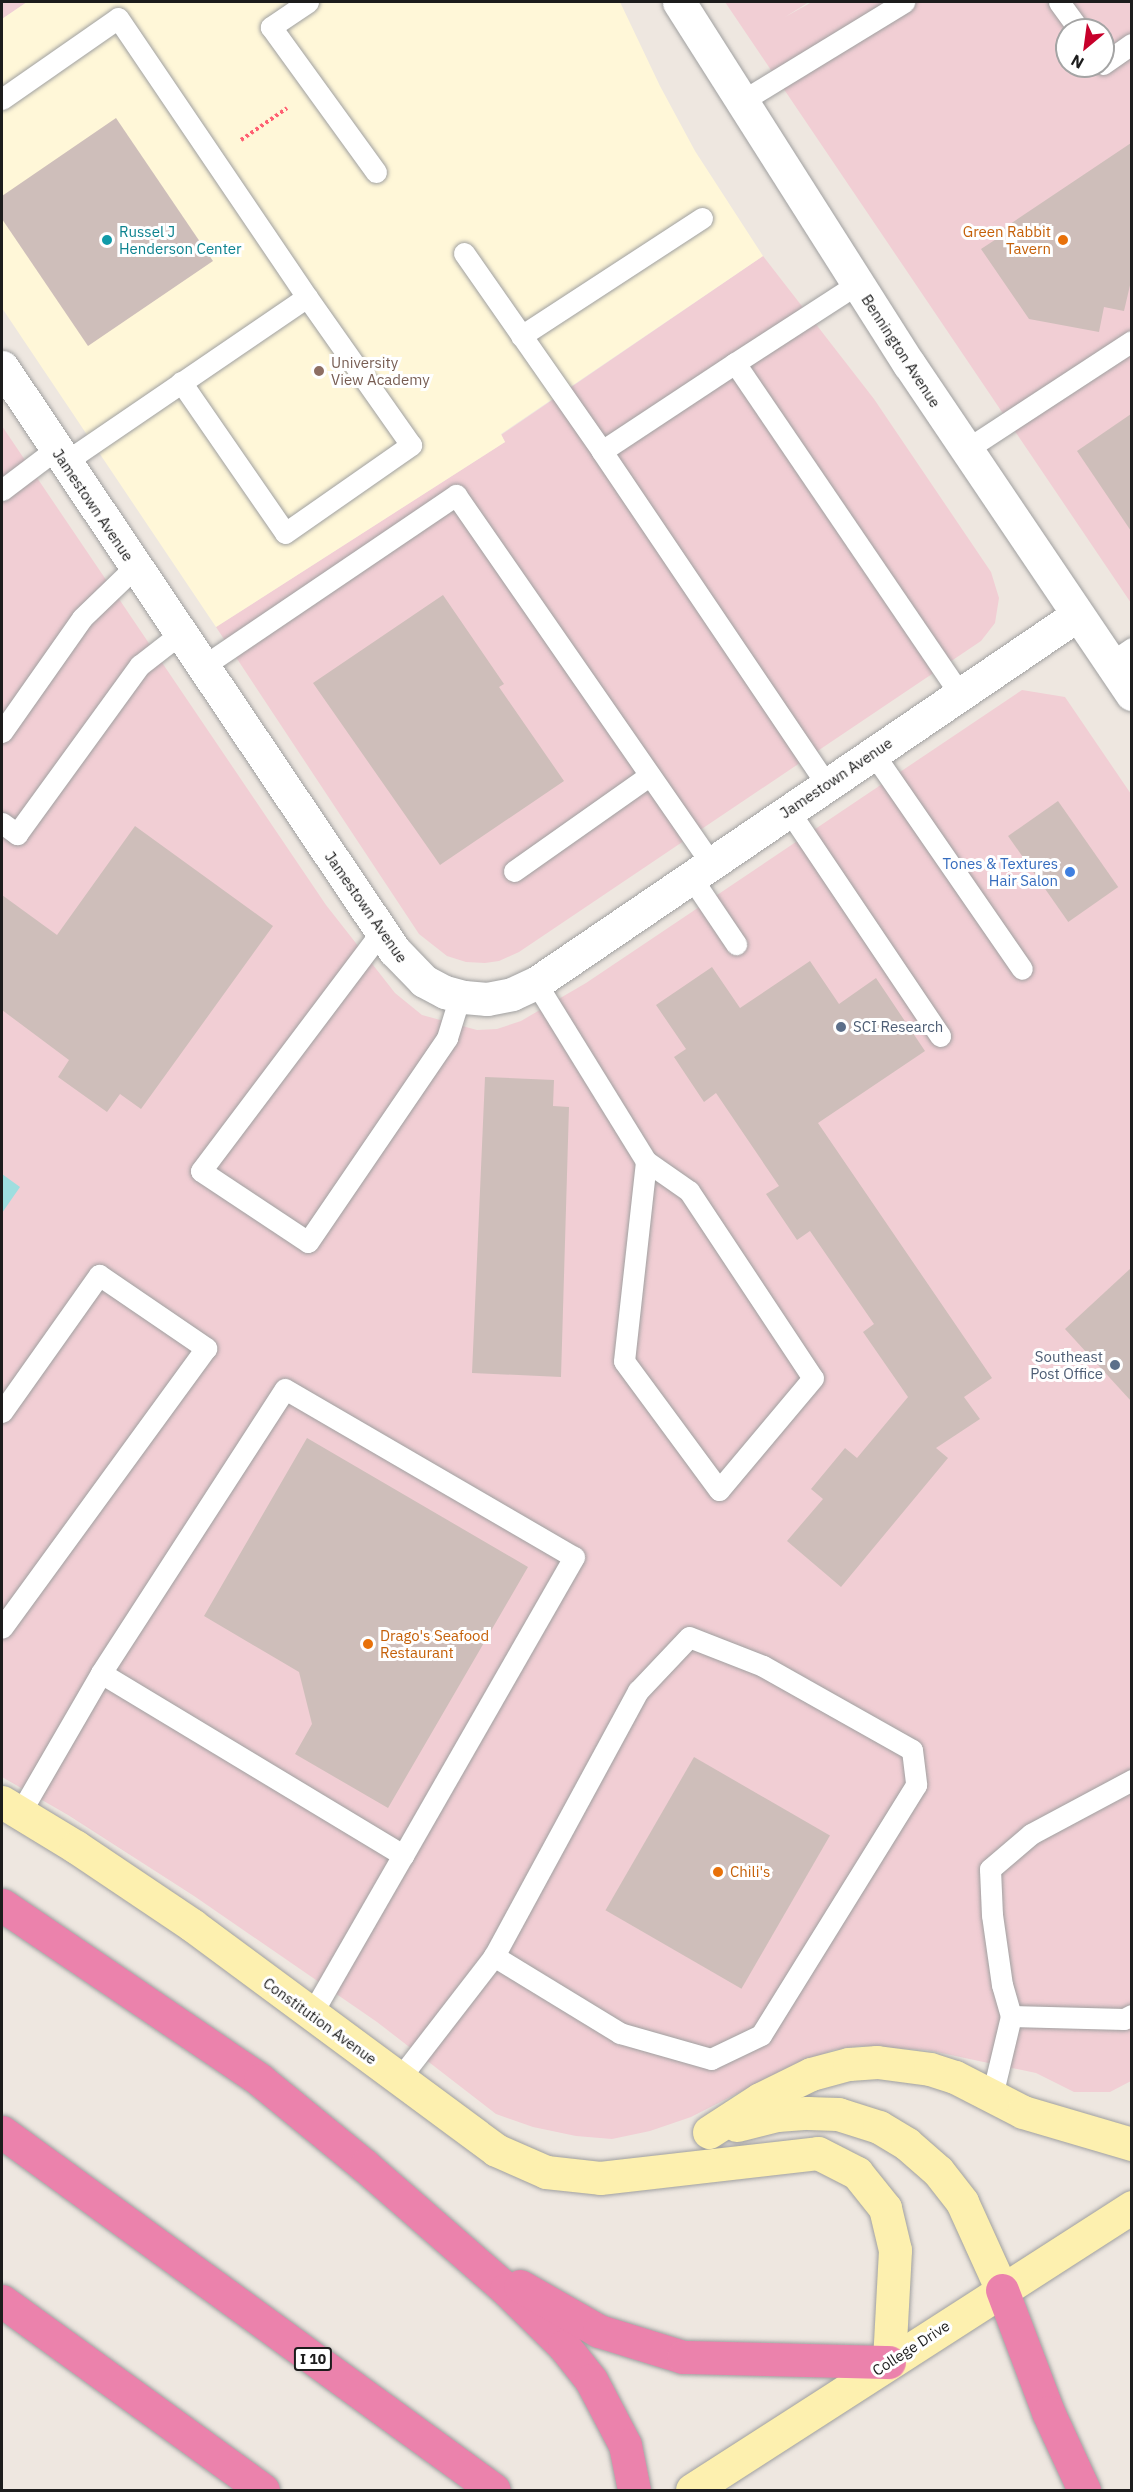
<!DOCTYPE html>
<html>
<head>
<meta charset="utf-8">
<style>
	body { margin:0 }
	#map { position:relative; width:1133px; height:2492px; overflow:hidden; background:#eee7e0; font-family:"IBM Plex Sans",sans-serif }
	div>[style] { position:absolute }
	.commercial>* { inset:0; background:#f1ced4 }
	.education>* { inset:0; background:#fff7d8 }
	.water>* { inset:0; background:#9ededf }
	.building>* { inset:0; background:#cebeba; transform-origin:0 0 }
	.path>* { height:4px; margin-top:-2px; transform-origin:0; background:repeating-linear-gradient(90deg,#ff6072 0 3px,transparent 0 6px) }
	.roads { filter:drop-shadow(0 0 2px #a0a0a0) drop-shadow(0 0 2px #a0a0a0) }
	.lane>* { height:21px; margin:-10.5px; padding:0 10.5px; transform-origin:10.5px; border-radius:10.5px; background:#fff }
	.street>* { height:33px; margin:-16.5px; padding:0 16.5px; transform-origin:16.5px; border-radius:16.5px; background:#fff }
	.secondary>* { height:33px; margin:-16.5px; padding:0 16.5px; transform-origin:16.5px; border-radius:16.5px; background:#fdf0af }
	.highway>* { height:33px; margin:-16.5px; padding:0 16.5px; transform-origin:16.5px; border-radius:16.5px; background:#eb82ac }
	.dots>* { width:16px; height:16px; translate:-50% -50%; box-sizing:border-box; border:3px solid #fff; border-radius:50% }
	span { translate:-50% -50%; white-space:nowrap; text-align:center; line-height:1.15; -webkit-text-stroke:6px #fff; paint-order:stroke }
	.shield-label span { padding:2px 4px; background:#fff; border:2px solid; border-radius:4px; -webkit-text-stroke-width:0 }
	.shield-label { font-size:14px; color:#1c1c1c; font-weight:700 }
	.culture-label { font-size:15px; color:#0d838f }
	.left { translate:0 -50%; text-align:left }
	.food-label { font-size:15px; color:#c56008 }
	.right { translate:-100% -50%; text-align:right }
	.street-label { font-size:15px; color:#1c1c1c }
	.education-label { font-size:15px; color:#785e54 }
	.shop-label { font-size:15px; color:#366cbe }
	.service-label { font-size:15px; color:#4e5e75 }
	.frame { position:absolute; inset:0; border:3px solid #1c1c1c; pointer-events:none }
	.north { position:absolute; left:1055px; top:18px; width:60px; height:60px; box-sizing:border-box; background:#fff; border:2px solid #a4a4a4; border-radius:50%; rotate:209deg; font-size:16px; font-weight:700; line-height:24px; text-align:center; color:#1c1c1c }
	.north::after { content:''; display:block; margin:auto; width:21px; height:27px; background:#c7002b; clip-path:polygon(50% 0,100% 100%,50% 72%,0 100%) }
</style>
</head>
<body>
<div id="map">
	<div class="commercial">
		<i style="clip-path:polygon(2px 2px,27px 2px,2px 19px)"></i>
		<i style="clip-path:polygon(evenodd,725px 2px,809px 2px,785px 17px,812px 2px,1131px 2px,1131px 603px,725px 2px,1067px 30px,1103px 30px,1103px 66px,1067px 66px,1067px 30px)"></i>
		<i style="clip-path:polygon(763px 256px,874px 399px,991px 572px,999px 598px,995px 623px,981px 641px,519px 952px,499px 961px,485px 963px,466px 962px,447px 956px,419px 934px,216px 627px,505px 442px,501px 435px)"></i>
		<i style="clip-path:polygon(2px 426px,326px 905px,395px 993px,422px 1015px,477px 1030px,497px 1029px,521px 1021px,586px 983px,1022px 690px,1065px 697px,1131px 794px,1131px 2081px,1110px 2092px,1074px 2092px,1036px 2073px,927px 2050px,859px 2046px,833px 2050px,787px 2068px,691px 2117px,650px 2131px,612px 2139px,576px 2136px,533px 2127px,496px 2114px,377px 2022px,194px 1896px,68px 1815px,2px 1777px)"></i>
	</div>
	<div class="education">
		<i style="clip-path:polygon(27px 2px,620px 2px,660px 86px,695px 151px,763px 256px,501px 434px,505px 442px,216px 627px,2px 308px,2px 19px)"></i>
	</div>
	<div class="water">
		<i style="clip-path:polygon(2px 1174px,20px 1187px,2px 1213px)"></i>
	</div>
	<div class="building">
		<i style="clip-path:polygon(116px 118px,213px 261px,88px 346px,2px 219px,2px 196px)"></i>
		<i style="clip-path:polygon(1131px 143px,1131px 281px,1124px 311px,1104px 307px,1099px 332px,1029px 319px,981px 249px,1007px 232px,1004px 228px)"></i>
		<i style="clip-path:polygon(1131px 414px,1131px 531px,1077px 451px)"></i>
		<i style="clip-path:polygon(443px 595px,504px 684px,499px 687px,564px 781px,440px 865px,313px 683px)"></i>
		<i style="left:1058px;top:801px;width:105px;height:61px;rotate:55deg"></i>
		<i style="clip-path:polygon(135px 826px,273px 926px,141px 1109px,120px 1094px,107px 1112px,58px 1077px,69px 1060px,2px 1010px,2px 895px,57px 935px)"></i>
		<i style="clip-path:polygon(810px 961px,839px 1004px,876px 978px,925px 1051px,818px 1123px,992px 1378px,964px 1397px,980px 1419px,936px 1448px,948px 1458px,841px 1587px,787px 1541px,823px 1499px,811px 1489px,845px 1448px,857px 1458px,908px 1397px,863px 1332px,874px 1324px,810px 1231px,797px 1240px,766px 1194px,779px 1186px,716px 1093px,704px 1102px,674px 1057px,686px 1049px,656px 1005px,712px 967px,740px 1008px)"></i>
		<i style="clip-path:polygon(485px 1077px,554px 1080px,553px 1106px,569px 1107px,561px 1377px,472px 1373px)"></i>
		<i style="clip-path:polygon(1131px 1268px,1131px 1401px,1065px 1329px)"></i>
		<i style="clip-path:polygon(307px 1438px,528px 1567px,388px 1808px,295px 1754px,312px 1724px,299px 1672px,204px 1616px)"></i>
		<i style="left:694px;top:1757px;width:157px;height:177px;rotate:30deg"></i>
	</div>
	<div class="path">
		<i style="left:241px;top:140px;width:56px;rotate:-34.8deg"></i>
	</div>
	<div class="roads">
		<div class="lane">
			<i style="left:308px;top:2px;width:45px;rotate:146deg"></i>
			<i style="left:271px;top:27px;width:179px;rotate:54.1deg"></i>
			<i style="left:1059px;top:2px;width:34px;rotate:54deg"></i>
			<i style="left:1103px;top:64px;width:35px;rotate:-35deg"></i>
			<i style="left:2px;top:99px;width:141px;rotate:-34.9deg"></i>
			<i style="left:118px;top:18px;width:337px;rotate:55.9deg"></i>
			<i style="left:307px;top:297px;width:293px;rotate:145.7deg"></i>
			<i style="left:742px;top:101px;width:190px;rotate:-31.4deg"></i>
			<i style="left:464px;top:253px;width:241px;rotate:55.1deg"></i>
			<i style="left:521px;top:336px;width:216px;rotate:-33.1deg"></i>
			<i style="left:735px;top:363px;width:145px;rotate:-32.9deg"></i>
			<i style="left:181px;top:382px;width:183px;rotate:55.4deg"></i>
			<i style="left:285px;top:533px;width:154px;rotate:-34.9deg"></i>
			<i style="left:411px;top:445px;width:181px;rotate:-125.1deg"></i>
			<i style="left:967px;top:449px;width:197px;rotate:-33.2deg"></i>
			<i style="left:2px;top:490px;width:68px;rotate:-37.2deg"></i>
			<i style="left:1110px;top:663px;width:27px;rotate:-34deg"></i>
			<i style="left:202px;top:667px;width:307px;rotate:-34.1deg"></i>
			<i style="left:456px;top:495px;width:448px;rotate:55.3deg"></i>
			<i style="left:2px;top:732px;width:139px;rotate:-54.9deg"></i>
			<i style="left:82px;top:618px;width:74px;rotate:-43.9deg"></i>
			<i style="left:873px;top:753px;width:262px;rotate:55.4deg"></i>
			<i style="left:827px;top:785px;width:403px;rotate:-124deg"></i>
			<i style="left:602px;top:451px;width:159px;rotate:-33.5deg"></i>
			<i style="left:735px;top:363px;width:400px;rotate:55.8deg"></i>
			<i style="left:789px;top:811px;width:271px;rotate:56.1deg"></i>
			<i style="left:2px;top:823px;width:19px;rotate:36deg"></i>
			<i style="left:17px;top:834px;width:209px;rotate:-54deg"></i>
			<i style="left:140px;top:665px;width:51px;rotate:-37.8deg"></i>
			<i style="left:514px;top:871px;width:166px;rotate:-35.2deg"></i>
			<i style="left:691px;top:877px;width:81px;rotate:56.1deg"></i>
			<i style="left:381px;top:932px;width:299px;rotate:127deg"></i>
			<i style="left:201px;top:1171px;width:128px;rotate:33.6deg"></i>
			<i style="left:308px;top:1242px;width:247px;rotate:-55.7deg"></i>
			<i style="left:447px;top:1038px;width:44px;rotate:-72.8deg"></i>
			<i style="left:536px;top:983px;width:209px;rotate:58.3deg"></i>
			<i style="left:646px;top:1161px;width:52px;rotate:34.9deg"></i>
			<i style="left:689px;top:1191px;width:224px;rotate:56.5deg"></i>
			<i style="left:813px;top:1378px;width:146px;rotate:130deg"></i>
			<i style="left:719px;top:1490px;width:160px;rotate:-126.4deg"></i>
			<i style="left:624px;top:1361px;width:201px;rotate:-83.7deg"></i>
			<i style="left:2px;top:1412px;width:168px;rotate:-54.7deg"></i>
			<i style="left:99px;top:1275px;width:130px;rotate:34.3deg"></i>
			<i style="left:206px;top:1348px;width:346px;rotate:126.1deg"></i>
			<i style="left:101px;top:1673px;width:338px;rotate:-57.1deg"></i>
			<i style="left:285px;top:1389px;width:334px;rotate:30.2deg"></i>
			<i style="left:574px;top:1557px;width:344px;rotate:119.8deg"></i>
			<i style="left:20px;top:1813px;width:162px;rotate:-59.9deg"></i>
			<i style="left:101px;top:1673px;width:353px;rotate:31.1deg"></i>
			<i style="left:403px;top:1855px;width:185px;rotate:119.9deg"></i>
			<i style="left:1011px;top:2016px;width:113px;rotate:1.5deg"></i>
			<i style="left:1124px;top:2019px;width:9px;rotate:-27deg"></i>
			<i style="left:399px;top:2079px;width:155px;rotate:-52.3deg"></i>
			<i style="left:494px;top:1956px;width:302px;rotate:-61.5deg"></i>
			<i style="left:638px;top:1691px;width:74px;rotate:-46.6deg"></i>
			<i style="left:689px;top:1637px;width:79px;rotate:21.4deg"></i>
			<i style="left:763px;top:1666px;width:171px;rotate:29.4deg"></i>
			<i style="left:912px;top:1750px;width:35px;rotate:83deg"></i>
			<i style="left:916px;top:1785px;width:294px;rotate:121.8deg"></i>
			<i style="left:761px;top:2035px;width:55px;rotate:154.4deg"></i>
			<i style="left:711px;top:2059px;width:95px;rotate:-164.1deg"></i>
			<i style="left:620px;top:2033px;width:148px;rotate:-148.6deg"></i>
			<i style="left:992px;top:2096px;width:82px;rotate:-76.6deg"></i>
			<i style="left:1011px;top:2016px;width:32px;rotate:-106deg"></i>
			<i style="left:1002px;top:1985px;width:71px;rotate:-98.1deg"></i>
			<i style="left:992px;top:1915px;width:46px;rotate:-92.5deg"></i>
			<i style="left:990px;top:1869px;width:54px;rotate:-40.5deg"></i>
			<i style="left:1031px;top:1834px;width:115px;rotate:-28.1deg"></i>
		</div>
		<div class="street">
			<i style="left:679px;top:2px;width:429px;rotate:57.6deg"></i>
			<i style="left:909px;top:364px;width:398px;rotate:56deg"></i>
			<i style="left:2px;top:367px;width:703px;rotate:56.08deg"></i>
			<i style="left:394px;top:950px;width:43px;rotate:45.9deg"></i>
			<i style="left:424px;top:981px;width:24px;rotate:28deg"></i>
			<i style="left:445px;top:992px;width:20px;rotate:15deg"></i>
			<i style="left:464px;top:997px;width:23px;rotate:5deg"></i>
			<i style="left:487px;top:999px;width:25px;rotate:-11deg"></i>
			<i style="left:512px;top:994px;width:26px;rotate:-25deg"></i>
			<i style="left:536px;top:983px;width:654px;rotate:-34.22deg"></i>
		</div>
		<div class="secondary">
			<i style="left:2px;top:1802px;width:87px;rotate:31.3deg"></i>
			<i style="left:76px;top:1847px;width:140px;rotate:33.9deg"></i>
			<i style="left:192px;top:1925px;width:378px;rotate:36.5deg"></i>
			<i style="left:496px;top:2150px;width:55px;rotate:23.7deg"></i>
			<i style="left:546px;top:2172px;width:54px;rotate:6.3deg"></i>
			<i style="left:600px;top:2178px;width:219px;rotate:-6.5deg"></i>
			<i style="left:818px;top:2153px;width:44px;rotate:27.1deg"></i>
			<i style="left:857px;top:2173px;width:45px;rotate:51.3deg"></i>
			<i style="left:885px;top:2208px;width:43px;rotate:76.6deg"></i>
			<i style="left:895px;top:2250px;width:112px;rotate:93.1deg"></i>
			<i style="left:737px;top:2125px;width:41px;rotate:-14deg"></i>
			<i style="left:777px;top:2115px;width:30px;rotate:-4deg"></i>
			<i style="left:807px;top:2113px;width:31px;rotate:2deg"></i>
			<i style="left:838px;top:2114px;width:43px;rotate:17.6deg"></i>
			<i style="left:879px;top:2127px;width:33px;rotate:31deg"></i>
			<i style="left:907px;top:2144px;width:41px;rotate:41.1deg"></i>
			<i style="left:938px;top:2171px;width:39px;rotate:52deg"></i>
			<i style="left:962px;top:2202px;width:97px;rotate:65.6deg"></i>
			<i style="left:709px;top:2132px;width:61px;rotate:-32.9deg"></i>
			<i style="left:760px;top:2099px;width:57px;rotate:-26.1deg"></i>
			<i style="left:811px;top:2074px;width:39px;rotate:-15deg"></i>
			<i style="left:849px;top:2064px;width:28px;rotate:-4deg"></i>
			<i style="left:877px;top:2062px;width:53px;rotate:7.5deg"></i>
			<i style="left:930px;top:2069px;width:26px;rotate:18deg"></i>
			<i style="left:955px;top:2077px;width:76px;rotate:27.2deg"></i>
			<i style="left:1023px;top:2112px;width:114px;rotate:16.4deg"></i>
			<i style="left:692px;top:2490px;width:523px;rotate:-32.75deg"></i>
		</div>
		<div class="highway">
			<i style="left:2px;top:1905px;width:312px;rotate:34.1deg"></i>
			<i style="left:260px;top:2080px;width:136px;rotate:39.3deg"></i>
			<i style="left:365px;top:2166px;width:187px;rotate:41.1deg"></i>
			<i style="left:506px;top:2289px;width:81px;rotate:44.5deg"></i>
			<i style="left:564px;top:2346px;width:43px;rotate:51.5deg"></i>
			<i style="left:591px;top:2380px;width:73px;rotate:62.4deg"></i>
			<i style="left:625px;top:2445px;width:46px;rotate:78.7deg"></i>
			<i style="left:2px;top:2132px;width:608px;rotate:36.04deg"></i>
			<i style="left:520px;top:2286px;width:91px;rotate:29.7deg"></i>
			<i style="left:599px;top:2331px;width:88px;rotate:17.2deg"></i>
			<i style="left:683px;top:2357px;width:206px;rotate:1.4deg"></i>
			<i style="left:1002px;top:2290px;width:130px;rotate:69.3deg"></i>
			<i style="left:1048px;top:2412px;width:86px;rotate:65.2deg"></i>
			<i style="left:2px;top:2301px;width:322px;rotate:35.9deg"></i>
		</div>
	</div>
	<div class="dots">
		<i style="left:107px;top:240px;background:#0f9aa8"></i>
		<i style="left:1063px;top:240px;background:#e8710a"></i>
		<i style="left:319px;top:371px;background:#8d6e63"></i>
		<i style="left:1070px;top:872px;background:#3f7fe0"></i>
		<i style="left:841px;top:1027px;background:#5c6f8a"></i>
		<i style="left:1115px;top:1365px;background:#5c6f8a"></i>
		<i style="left:368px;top:1644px;background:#e8710a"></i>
		<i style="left:718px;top:1872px;background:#e8710a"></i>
	</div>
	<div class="shield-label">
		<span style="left:313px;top:2359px">I 10</span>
	</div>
	<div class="culture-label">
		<span class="left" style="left:119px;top:240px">Russel J<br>Henderson Center</span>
	</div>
	<div class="food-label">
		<span class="right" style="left:1051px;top:240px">Green Rabbit<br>Tavern</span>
		<span class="left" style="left:380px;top:1644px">Drago's Seafood<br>Restaurant</span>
		<span class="left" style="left:730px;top:1872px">Chili's</span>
	</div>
	<div class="street-label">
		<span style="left:901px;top:351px;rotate:57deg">Bennington Avenue</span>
		<span style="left:93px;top:505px;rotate:56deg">Jamestown Avenue</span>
		<span style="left:836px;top:778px;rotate:-34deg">Jamestown Avenue</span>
		<span style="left:366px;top:907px;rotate:55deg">Jamestown Avenue</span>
		<span style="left:320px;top:2021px;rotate:36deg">Constitution Avenue</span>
		<span style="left:911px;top:2348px;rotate:-33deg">College Drive</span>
	</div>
	<div class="education-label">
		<span class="left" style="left:331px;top:371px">University<br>View Academy</span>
	</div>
	<div class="shop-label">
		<span class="right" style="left:1058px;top:872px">Tones &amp; Textures<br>Hair Salon</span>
	</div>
	<div class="service-label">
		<span class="left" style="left:853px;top:1027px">SCI Research</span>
		<span class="right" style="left:1103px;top:1365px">Southeast<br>Post Office</span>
	</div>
	<div class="frame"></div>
	<div class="north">N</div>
</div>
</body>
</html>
